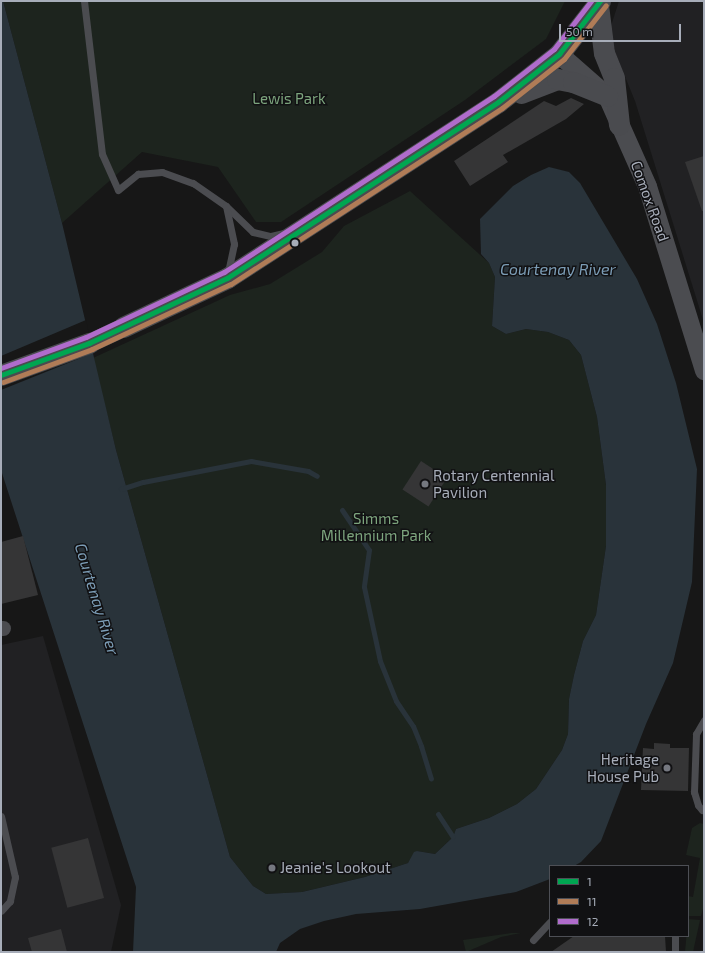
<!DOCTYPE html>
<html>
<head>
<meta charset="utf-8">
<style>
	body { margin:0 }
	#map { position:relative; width:705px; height:953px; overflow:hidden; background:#171717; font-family:"Exo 2",sans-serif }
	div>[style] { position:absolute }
	.built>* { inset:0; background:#212123 }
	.green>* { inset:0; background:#1d241e }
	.water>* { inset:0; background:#29333a }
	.pier>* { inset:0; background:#171717 }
	.stream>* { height:5px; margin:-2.5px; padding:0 2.5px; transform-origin:2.5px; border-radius:2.5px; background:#29333a }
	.building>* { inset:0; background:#353536; transform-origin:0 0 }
	.service>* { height:7px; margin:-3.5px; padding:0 3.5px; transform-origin:3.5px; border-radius:3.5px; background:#4b4c50 }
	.minor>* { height:15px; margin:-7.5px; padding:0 7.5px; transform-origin:7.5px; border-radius:7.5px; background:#4b4c50 }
	.tertiary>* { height:19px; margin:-9.5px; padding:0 9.5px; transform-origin:9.5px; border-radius:9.5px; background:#4b4c50 }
	.secondary>* { height:21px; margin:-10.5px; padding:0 10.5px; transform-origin:10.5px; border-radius:10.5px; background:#4a4b4f }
	.bus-1>* { height:5px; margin:-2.5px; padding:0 2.5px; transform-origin:2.5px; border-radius:2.5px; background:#00a651 }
	.bus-2>* { height:5px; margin:-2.5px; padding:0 2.5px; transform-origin:2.5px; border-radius:2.5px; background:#b07c57 }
	.bus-3>* { height:5px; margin:-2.5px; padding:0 2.5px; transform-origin:2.5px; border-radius:2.5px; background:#b06ccc }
	.dots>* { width:11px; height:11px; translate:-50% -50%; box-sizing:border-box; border:2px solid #111113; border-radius:50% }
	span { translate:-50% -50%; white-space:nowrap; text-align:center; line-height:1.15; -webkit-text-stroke:3px #111113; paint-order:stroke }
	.park-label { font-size:15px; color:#7da57e }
	.street-label { font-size:15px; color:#a7adb9 }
	.poi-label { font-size:15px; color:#a7adb9 }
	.left { translate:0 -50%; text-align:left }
	.right { translate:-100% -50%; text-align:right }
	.water-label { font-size:16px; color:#7c9db6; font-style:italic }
	.frame { position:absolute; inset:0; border:2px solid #a7adb9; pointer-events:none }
	.legend { position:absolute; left:549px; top:865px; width:140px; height:72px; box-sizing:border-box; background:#111113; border:1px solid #4d4f55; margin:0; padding:5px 7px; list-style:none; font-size:12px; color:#a7adb9 }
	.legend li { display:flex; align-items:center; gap:8px; height:20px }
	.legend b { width:20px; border:1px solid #4d4f55 }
	.scale { position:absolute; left:559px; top:24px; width:122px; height:18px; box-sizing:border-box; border:2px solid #a7adb9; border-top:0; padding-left:5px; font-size:12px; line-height:14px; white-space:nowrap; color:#a7adb9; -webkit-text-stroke:3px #111113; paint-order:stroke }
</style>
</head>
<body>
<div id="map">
	<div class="built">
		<i style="clip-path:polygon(619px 1px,704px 1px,704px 323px,635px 101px,615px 52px,610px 29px)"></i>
		<i style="clip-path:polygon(43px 636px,121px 905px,111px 952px,1px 952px,1px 645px)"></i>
	</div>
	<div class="green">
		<i style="clip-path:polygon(3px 1px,565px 1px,546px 39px,465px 100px,281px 222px,256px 222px,218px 167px,142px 152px,62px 223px)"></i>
		<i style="clip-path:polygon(410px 191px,489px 263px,495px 277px,492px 326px,506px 334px,526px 329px,548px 332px,569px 340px,581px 355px,597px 417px,606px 485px,606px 546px,596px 615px,583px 641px,574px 675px,569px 699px,568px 734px,562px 750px,536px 789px,517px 804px,489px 818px,456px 829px,453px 837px,435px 854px,417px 851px,408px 863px,365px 877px,302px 892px,266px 894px,253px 886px,230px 857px,116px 450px,93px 358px,230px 295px,270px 284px,322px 252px,344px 226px)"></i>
		<i style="clip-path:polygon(700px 823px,704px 824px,704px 905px,701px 916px,688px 916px,688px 896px,693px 897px,700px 858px,686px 855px,692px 828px)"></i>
		<i style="clip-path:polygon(688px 919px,700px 920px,693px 952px,685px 952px)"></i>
		<i style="clip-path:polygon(511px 933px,521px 933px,501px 937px,466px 952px,463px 940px)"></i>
	</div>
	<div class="water">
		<i style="clip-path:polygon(1px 1px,3px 1px,62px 223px,116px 450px,230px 857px,253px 886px,266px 894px,302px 892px,365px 877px,408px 863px,414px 852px,417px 851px,435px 854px,453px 837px,456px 829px,489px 818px,517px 804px,536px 789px,562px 750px,568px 734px,569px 699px,574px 675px,583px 641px,596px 615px,606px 546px,606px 485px,597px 417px,581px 355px,569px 340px,548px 332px,526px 329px,506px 334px,492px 326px,495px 277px,489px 263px,481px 254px,480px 219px,513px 186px,531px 175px,549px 167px,569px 172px,580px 183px,637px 279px,657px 324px,676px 383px,697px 469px,692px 582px,673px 663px,646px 724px,601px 841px,581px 862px,574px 866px,550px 866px,550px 879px,516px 892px,420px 909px,356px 914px,324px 921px,300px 929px,280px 943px,276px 952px,133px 952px,136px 887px,1px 470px)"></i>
	</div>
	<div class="pier">
		<i style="clip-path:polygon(86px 320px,93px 353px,1px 390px,1px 356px)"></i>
	</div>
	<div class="stream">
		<i style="left:121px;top:489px;width:23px;rotate:-18deg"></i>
		<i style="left:143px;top:482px;width:110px;rotate:-11deg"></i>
		<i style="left:251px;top:461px;width:58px;rotate:10deg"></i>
		<i style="left:308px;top:471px;width:10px;rotate:29deg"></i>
		<i style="left:342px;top:510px;width:48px;rotate:56deg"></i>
		<i style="left:369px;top:550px;width:37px;rotate:98deg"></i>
		<i style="left:364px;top:587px;width:76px;rotate:77.8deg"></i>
		<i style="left:380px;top:661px;width:43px;rotate:68.2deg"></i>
		<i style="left:396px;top:701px;width:30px;rotate:56deg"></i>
		<i style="left:413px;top:726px;width:22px;rotate:68deg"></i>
		<i style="left:421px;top:746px;width:34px;rotate:73deg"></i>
		<i style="left:438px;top:814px;width:27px;rotate:57deg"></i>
	</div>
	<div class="building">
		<i style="clip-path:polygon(571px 98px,584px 104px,566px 119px,503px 155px,508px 162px,470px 186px,454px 161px,544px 101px,556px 106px)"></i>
		<i style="clip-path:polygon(704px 156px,704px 211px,702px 211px,685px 162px)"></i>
		<i style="left:421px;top:461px;width:31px;height:34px;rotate:33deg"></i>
		<i style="clip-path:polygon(23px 536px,38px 595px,1px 604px,1px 542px)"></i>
		<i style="clip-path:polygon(654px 743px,670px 744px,670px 748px,689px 748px,688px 791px,641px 790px,643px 748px,654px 749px)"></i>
		<i style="left:88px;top:838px;width:62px;height:38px;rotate:75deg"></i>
		<i style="clip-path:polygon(61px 929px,67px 952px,32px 952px,28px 938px)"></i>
		<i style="clip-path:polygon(574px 936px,665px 936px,666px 952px,551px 952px)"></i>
	</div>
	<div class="service">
		<i style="left:84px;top:1px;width:154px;rotate:83.3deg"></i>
		<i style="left:102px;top:154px;width:39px;rotate:66deg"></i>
		<i style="left:118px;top:190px;width:26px;rotate:-39deg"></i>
		<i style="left:138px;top:174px;width:24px;rotate:-5deg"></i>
		<i style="left:162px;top:172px;width:33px;rotate:20deg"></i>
		<i style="left:193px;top:183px;width:40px;rotate:34.9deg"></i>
		<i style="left:226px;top:206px;width:37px;rotate:44deg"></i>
		<i style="left:253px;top:232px;width:18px;rotate:13deg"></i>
		<i style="left:271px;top:236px;width:12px;rotate:-14deg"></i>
		<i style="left:226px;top:206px;width:39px;rotate:78deg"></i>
		<i style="left:234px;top:244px;width:30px;rotate:102deg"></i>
		<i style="left:702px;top:810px;width:6px;rotate:-129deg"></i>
		<i style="left:698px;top:805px;width:14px;rotate:-107deg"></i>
		<i style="left:694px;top:792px;width:58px;rotate:-88deg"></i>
		<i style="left:696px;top:734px;width:16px;rotate:-60deg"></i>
		<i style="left:1px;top:816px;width:63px;rotate:77.1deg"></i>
		<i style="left:15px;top:877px;width:25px;rotate:102deg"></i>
		<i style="left:10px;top:901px;width:13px;rotate:132deg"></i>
		<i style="left:675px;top:936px;width:16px;rotate:90deg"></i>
		<i style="left:533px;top:940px;width:25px;rotate:-47deg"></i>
	</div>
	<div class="minor">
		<i style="left:1px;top:628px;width:2px"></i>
	</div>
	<div class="tertiary">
		<i style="left:559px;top:54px;width:64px;rotate:41.2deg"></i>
		<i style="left:607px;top:96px;width:98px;rotate:66deg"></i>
		<i style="left:647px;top:186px;width:193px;rotate:72.8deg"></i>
		<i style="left:89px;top:343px;width:38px;rotate:-25deg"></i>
	</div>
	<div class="secondary">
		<i style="left:598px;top:5px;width:48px;rotate:82.9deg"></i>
		<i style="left:604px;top:53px;width:27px;rotate:68deg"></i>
		<i style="left:614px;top:78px;width:47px;rotate:83.9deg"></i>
		<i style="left:521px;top:93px;width:39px;rotate:-21deg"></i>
		<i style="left:557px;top:79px;width:16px;rotate:11deg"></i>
		<i style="left:573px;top:82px;width:37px;rotate:22deg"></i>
		<i style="left:123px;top:327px;width:115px;rotate:-25.2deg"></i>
		<i style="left:227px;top:278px;width:323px;rotate:-33deg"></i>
		<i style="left:498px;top:102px;width:78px;rotate:-38.2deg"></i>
		<i style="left:559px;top:54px;width:67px;rotate:-52.3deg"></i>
		<i style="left:1px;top:375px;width:94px;rotate:-20deg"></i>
	</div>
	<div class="bus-1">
		<i style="left:1px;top:375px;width:94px;rotate:-20deg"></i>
		<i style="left:89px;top:343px;width:153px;rotate:-25.2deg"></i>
		<i style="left:227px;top:278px;width:323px;rotate:-33deg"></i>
		<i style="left:498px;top:102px;width:78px;rotate:-38.2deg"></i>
		<i style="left:559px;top:54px;width:67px;rotate:-52.3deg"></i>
	</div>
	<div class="bus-2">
		<i style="left:3px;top:382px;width:95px;rotate:-20.3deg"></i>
		<i style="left:92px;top:349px;width:153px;rotate:-25.1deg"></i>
		<i style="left:231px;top:284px;width:323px;rotate:-33deg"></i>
		<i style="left:502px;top:108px;width:79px;rotate:-38.3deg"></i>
		<i style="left:564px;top:59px;width:68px;rotate:-52.1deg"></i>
	</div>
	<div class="bus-3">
		<i style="left:1px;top:368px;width:90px;rotate:-20deg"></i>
		<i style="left:86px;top:337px;width:153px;rotate:-25.2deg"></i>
		<i style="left:224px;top:272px;width:322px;rotate:-33.1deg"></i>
		<i style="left:494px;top:96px;width:76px;rotate:-38.1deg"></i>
		<i style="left:554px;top:49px;width:61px;rotate:-52.4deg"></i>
	</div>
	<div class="dots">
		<i style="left:295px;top:243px;background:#a7adb9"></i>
		<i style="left:425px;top:484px;background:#757880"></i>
		<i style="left:667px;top:768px;background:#757880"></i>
		<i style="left:272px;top:868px;background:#757880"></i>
	</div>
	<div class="park-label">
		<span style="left:289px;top:99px">Lewis Park</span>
		<span style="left:376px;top:527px">Simms<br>Millennium Park</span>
	</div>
	<div class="street-label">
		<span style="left:650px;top:201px;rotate:70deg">Comox Road</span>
	</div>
	<div class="poi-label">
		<span class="left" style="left:433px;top:484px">Rotary Centennial<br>Pavilion</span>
		<span class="right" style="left:659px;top:768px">Heritage<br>House Pub</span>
		<span class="left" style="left:280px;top:868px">Jeanie's Lookout</span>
	</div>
	<div class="water-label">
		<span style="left:558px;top:269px">Courtenay River</span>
		<span style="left:97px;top:599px;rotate:73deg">Courtenay River</span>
	</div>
	<div class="frame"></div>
	<ul class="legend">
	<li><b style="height:5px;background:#00a651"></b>1</li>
	<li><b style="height:5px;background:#b07c57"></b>11</li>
	<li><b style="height:5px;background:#b06ccc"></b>12</li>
	</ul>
	<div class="scale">50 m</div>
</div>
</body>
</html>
